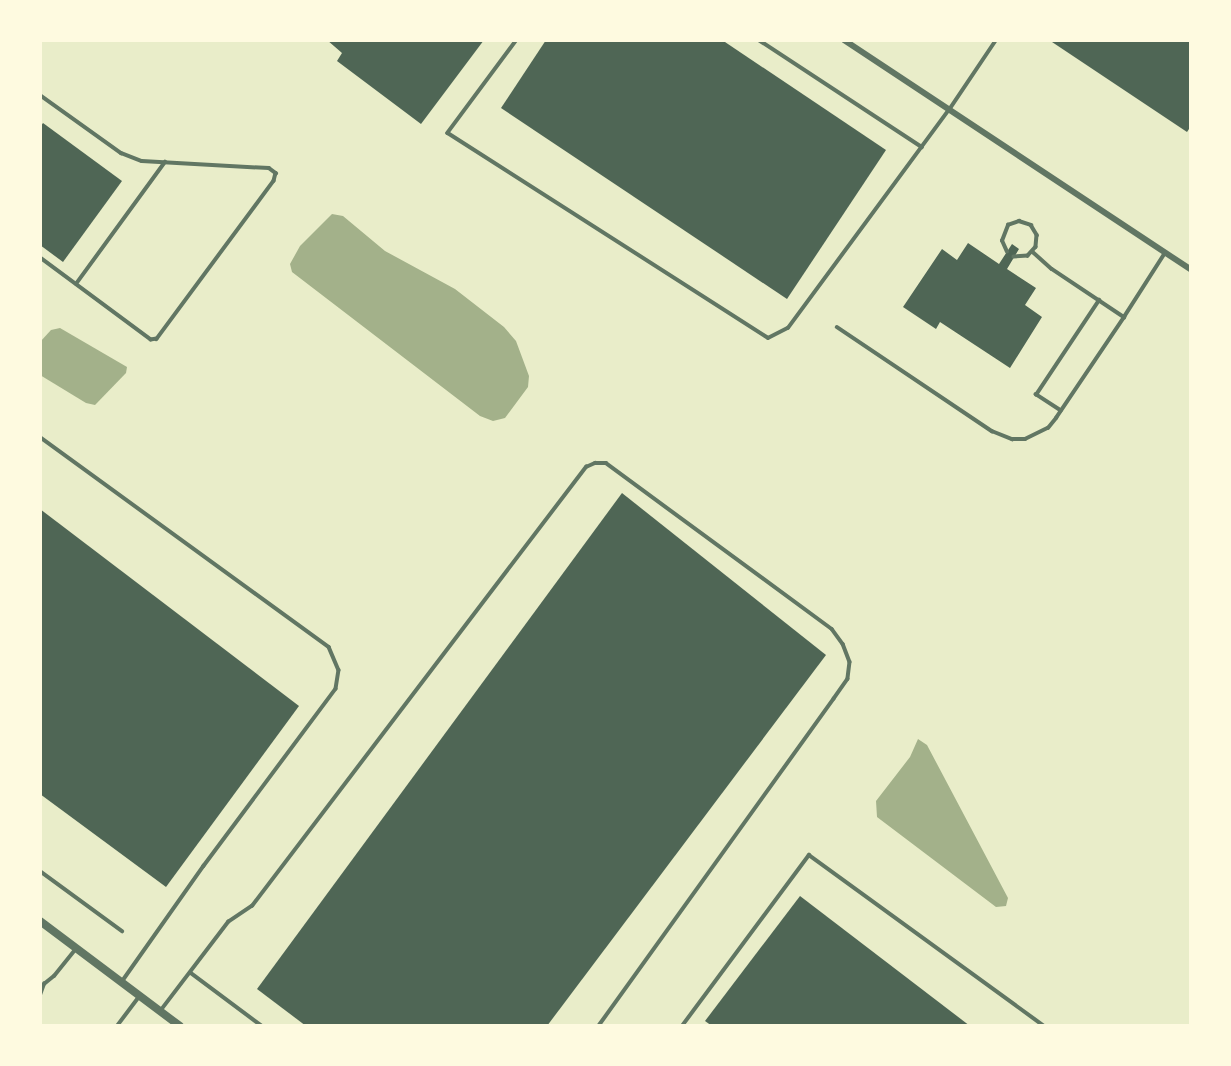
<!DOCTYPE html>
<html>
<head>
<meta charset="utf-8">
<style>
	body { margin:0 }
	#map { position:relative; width:1231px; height:1066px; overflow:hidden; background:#e9edc9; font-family:"Space Grotesk",sans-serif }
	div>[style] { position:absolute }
	.water>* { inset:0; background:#a3b18a }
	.building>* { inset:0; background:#4f6655 }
	.service>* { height:3.5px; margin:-1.75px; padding:0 1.75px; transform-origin:1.75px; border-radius:1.75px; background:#617663 }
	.minor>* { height:6px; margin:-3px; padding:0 3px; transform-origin:3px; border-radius:3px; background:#617663 }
	.tertiary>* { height:8px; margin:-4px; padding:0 4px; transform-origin:4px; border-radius:4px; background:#617663 }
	span { translate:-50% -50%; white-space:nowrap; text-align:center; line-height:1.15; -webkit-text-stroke:7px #fefae0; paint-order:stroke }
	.frame { position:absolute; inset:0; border:42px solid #fefae0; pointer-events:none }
</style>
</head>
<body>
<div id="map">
	<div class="water">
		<i style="clip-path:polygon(332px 214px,343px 216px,385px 251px,455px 289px,504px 327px,516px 341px,529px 376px,528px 387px,505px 418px,493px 421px,480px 416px,292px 272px,290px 264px,300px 246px)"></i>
		<i style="clip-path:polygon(60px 328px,127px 367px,126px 373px,95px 405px,86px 403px,40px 375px,40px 342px,51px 330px)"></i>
		<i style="clip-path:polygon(918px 739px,927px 745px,1008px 898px,1006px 906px,996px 907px,877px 817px,876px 801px,910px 757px)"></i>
	</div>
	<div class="building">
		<i style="clip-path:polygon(327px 40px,484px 40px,421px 124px,337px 61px,342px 53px)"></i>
		<i style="clip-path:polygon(546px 40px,722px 40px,886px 150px,787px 299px,501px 108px)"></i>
		<i style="clip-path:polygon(1049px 40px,1191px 40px,1191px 126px,1187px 132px)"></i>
		<i style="clip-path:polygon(43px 123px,122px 181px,63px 262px,40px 245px,40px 127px)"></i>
		<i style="clip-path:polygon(968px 243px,999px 264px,1012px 244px,1019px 249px,1007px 269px,1036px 288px,1025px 305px,1042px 317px,1010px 368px,940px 322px,936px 329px,903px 307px,942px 249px,957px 260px)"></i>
		<i style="clip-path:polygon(622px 493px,826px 655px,547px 1026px,306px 1026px,257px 989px)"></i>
		<i style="clip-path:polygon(40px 509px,299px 706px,166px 887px,40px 794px)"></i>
		<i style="clip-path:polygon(800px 896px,970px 1026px,712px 1026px,705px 1021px)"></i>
	</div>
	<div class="service">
		<i style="left:517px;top:40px;width:116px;rotate:126.6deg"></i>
		<i style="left:448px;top:133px;width:380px;rotate:32.6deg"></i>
		<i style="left:768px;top:338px;width:22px;rotate:-27deg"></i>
		<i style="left:788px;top:328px;width:271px;rotate:-53.6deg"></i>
		<i style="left:949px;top:110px;width:84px;rotate:-56.1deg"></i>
		<i style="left:759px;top:40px;width:195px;rotate:33.3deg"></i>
		<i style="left:40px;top:95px;width:100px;rotate:35.6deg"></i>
		<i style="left:121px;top:153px;width:22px;rotate:21deg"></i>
		<i style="left:142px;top:161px;width:127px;rotate:3.2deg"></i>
		<i style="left:269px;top:168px;width:9px;rotate:36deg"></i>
		<i style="left:276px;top:173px;width:8px;rotate:104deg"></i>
		<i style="left:274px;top:181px;width:197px;rotate:126.5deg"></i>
		<i style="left:157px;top:339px;width:6px;rotate:171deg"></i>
		<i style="left:151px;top:340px;width:138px;rotate:-143.5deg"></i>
		<i style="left:1007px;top:252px;width:12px;rotate:-114deg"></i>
		<i style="left:1002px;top:241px;width:17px;rotate:-69deg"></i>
		<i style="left:1008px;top:225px;width:12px;rotate:-20deg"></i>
		<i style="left:1019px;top:221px;width:13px;rotate:18deg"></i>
		<i style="left:1031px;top:225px;width:12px;rotate:59deg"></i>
		<i style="left:1037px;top:235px;width:12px;rotate:95deg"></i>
		<i style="left:1036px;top:247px;width:12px;rotate:132deg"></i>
		<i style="left:1028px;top:256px;width:14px;rotate:176deg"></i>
		<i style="left:1033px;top:252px;width:25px;rotate:42deg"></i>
		<i style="left:1052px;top:269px;width:87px;rotate:33.7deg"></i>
		<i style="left:1124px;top:317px;width:76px;rotate:-57.4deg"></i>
		<i style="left:76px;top:284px;width:151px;rotate:-53.9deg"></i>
		<i style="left:837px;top:327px;width:187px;rotate:33.9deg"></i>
		<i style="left:992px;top:431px;width:22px;rotate:22deg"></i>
		<i style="left:1012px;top:439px;width:13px"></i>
		<i style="left:1025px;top:439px;width:25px;rotate:-26deg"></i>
		<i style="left:1048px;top:428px;width:13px;rotate:-51deg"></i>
		<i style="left:1056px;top:418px;width:122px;rotate:-56deg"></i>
		<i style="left:1061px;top:411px;width:30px;rotate:-147deg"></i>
		<i style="left:1036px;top:395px;width:114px;rotate:-56.4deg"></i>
		<i style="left:40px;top:437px;width:357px;rotate:36deg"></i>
		<i style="left:329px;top:647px;width:25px;rotate:67deg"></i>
		<i style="left:339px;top:670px;width:19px;rotate:99deg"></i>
		<i style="left:336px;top:689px;width:221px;rotate:126.7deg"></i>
		<i style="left:204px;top:866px;width:141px;rotate:125.2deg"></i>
		<i style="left:40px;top:871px;width:102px;rotate:36.2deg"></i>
		<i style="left:191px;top:973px;width:89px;rotate:36.7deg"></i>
		<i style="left:40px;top:995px;width:12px;rotate:-70deg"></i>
		<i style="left:44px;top:984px;width:13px;rotate:-39deg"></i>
		<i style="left:54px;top:976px;width:35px;rotate:-51deg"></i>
		<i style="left:161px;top:1010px;width:111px;rotate:-52.7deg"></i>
		<i style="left:228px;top:922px;width:29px;rotate:-34deg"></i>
		<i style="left:252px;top:906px;width:552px;rotate:-52.74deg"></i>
		<i style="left:586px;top:467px;width:10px;rotate:-24deg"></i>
		<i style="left:595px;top:463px;width:11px"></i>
		<i style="left:606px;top:463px;width:280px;rotate:36.3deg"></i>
		<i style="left:832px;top:629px;width:19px;rotate:54deg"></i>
		<i style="left:843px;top:644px;width:19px;rotate:69deg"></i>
		<i style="left:850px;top:662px;width:17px;rotate:97deg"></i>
		<i style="left:848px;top:679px;width:24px;rotate:125deg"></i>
		<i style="left:834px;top:699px;width:403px;rotate:125.7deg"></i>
		<i style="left:117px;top:1026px;width:36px;rotate:-53deg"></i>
		<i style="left:682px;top:1026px;width:213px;rotate:-53.4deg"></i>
		<i style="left:809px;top:855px;width:291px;rotate:36deg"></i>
	</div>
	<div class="minor">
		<i style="left:844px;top:40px;width:416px;rotate:33.5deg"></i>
	</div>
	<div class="tertiary">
		<i style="left:40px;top:921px;width:175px;rotate:36.9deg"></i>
	</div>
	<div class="frame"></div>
</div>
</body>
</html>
